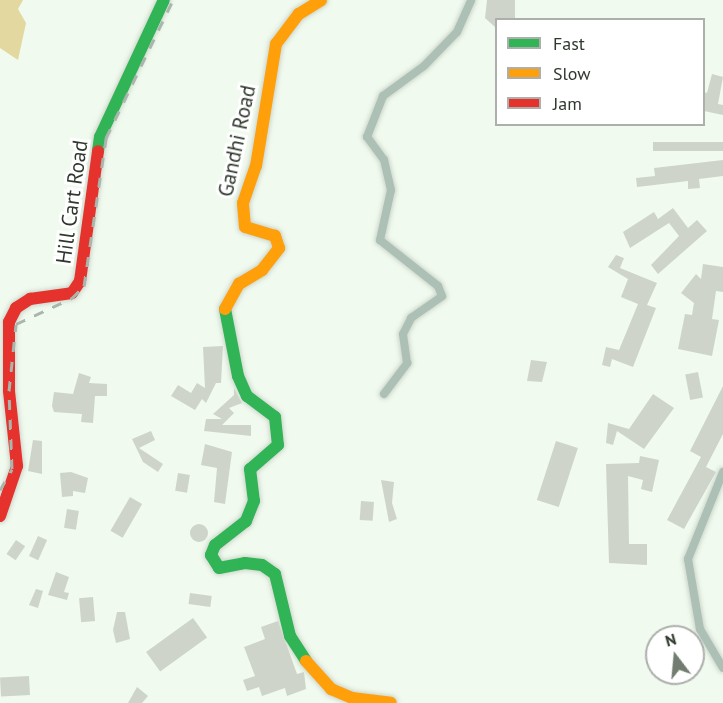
<!DOCTYPE html>
<html>
<head>
<meta charset="utf-8">
<style>
	body { margin:0 }
	#map { position:relative; width:723px; height:703px; overflow:hidden; background:#f0faee; font-family:"PT Sans",sans-serif }
	div>[style] { position:absolute }
	.forest>* { inset:0; background:#e3d8a0 }
	.building>* { inset:0; background:#ced4c9; transform-origin:0 0 }
	.round { border-radius:50% }
	.roads { filter:drop-shadow(0 0 2px #ced6cc) drop-shadow(0 0 2px #ced6cc) }
	.street>* { height:8px; margin:-4px; padding:0 4px; transform-origin:4px; border-radius:4px; background:#acc0b5 }
	.fast>* { height:12px; margin:-6px; padding:0 6px; transform-origin:6px; border-radius:6px; background:#30b455 }
	.slow>* { height:12px; margin:-6px; padding:0 6px; transform-origin:6px; border-radius:6px; background:#ff9f0a }
	.jam>* { height:12px; margin:-6px; padding:0 6px; transform-origin:6px; border-radius:6px; background:#e5322d }
	.rail>* { height:3px; margin-top:-1.5px; transform-origin:0; background:repeating-linear-gradient(90deg,#a9b6ad 0 10px,transparent 0 20px) }
	span { translate:-50% -50%; white-space:nowrap; text-align:center; line-height:1.15; -webkit-text-stroke:6px #fff; paint-order:stroke }
	.street-label { font-size:21px; color:#2f382d }
	.legend { position:absolute; left:495px; top:18px; width:210px; height:108px; box-sizing:border-box; background:#fff; border:2px solid #acafab; margin:0; padding:8px 10px; list-style:none; font-size:18px; color:#2f382d }
	.legend li { display:flex; align-items:center; gap:12px; height:30px }
	.legend b { width:30px; border:2px solid #acafab }
	.north { position:absolute; left:645px; top:625px; width:60px; height:60px; box-sizing:border-box; background:#fff; border:2px solid #acafab; border-radius:50%; rotate:344deg; font-size:16px; font-weight:700; line-height:24px; text-align:center; color:#2f382d }
	.north::after { content:''; display:block; margin:auto; width:21px; height:27px; background:#737c71; clip-path:polygon(50% 0,100% 100%,50% 72%,0 100%) }
</style>
</head>
<body>
<div id="map">
	<div class="forest">
		<i style="clip-path:polygon(0 0,23px 0,18px 9px,26px 23px,18px 60px,0 48px)"></i>
	</div>
	<div class="building">
		<i style="clip-path:polygon(487px 0,515px 0,515px 20px,496px 20px,496px 28px,485px 18px)"></i>
		<i style="clip-path:polygon(712px 74px,723px 77px,718px 104px,723px 105px,723px 115px,704px 111px,704px 92px,707px 93px)"></i>
		<i style="left:723px;top:142px;width:9px;height:70px;rotate:90deg"></i>
		<i style="clip-path:polygon(723px 160px,723px 176px,699px 179px,700px 188px,688px 189px,688px 181px,637px 187px,636px 178px,655px 176px,654px 168px)"></i>
		<i style="clip-path:polygon(673px 208px,688px 228px,697px 220px,707px 231px,658px 274px,651px 265px,679px 236px,669px 223px,630px 248px,623px 232px,654px 212px,658px 219px)"></i>
		<i style="clip-path:polygon(616px 255px,624px 258px,620px 268px,657px 283px,647px 305px,656px 308px,633px 367px,612px 359px,610px 367px,602px 365px,606px 347px,619px 350px,638px 304px,621px 297px,628px 279px,608px 267px)"></i>
		<i style="clip-path:polygon(703px 264px,723px 267px,723px 292px,716px 291px,712px 319px,719px 320px,712px 356px,678px 349px,685px 314px,692px 315px,694px 303px,681px 293px,696px 274px,701px 279px)"></i>
		<i style="clip-path:polygon(223px 346px,221px 383px,216px 383px,206px 403px,202px 399px,195px 410px,171px 396px,178px 385px,191px 393px,197px 383px,205px 388px,203px 347px)"></i>
		<i style="clip-path:polygon(531px 360px,547px 362px,542px 382px,527px 381px)"></i>
		<i style="left:698px;top:372px;width:26px;height:13px;rotate:79deg"></i>
		<i style="clip-path:polygon(79px 373px,91px 377px,89px 383px,107px 384px,107px 396px,95px 396px,93px 423px,81px 422px,82px 414px,54px 412px,52px 406px,54px 392px,73px 394px)"></i>
		<i style="clip-path:polygon(723px 386px,723px 434px,706px 467px,716px 472px,684px 529px,667px 520px,701px 457px,690px 451px)"></i>
		<i style="clip-path:polygon(234px 388px,242px 403px,229px 408px,234px 413px,222px 425px,251px 425px,251px 436px,204px 431px,206px 419px,222px 419px,213px 414px,234px 395px)"></i>
		<i style="clip-path:polygon(653px 394px,674px 408px,644px 449px,617px 431px,613px 445px,606px 443px,608px 423px,629px 429px)"></i>
		<i style="clip-path:polygon(151px 431px,155px 440px,139px 448px,163px 464px,158px 472px,143px 462px,132px 439px)"></i>
		<i style="clip-path:polygon(33px 440px,42px 441px,42px 474px,28px 471px)"></i>
		<i style="left:556px;top:441px;width:23px;height:62px;rotate:18deg"></i>
		<i style="clip-path:polygon(205px 444px,232px 452px,225px 504px,214px 502px,217px 468px,201px 465px)"></i>
		<i style="clip-path:polygon(640px 456px,659px 460px,652px 492px,641px 489px,643px 480px,628px 476px,629px 544px,647px 544px,647px 565px,609px 563px,606px 464px,639px 463px)"></i>
		<i style="clip-path:polygon(71px 472px,88px 478px,85px 493px,73px 491px,73px 496px,62px 497px,60px 473px)"></i>
		<i style="left:178px;top:473px;width:12px;height:18px;rotate:9deg"></i>
		<i style="clip-path:polygon(381px 480px,394px 482px,392px 503px,397px 519px,389px 522px)"></i>
		<i style="left:130px;top:497px;width:14px;height:39px;rotate:30deg"></i>
		<i style="left:361px;top:501px;width:13px;height:19px;rotate:4deg"></i>
		<i style="left:67px;top:509px;width:12px;height:19px;rotate:9deg"></i>
		<i class="round" style="left:190px;top:524px;width:18px;height:18px"></i>
		<i style="left:38px;top:536px;width:10px;height:22px;rotate:24deg"></i>
		<i style="left:16px;top:540px;width:11px;height:17px;rotate:34deg"></i>
		<i style="clip-path:polygon(56px 572px,69px 577px,64px 592px,69px 593px,67px 600px,48px 595px)"></i>
		<i style="clip-path:polygon(36px 589px,43px 591px,38px 608px,29px 605px)"></i>
		<i style="left:190px;top:593px;width:22px;height:11px;rotate:8deg"></i>
		<i style="left:93px;top:597px;width:24px;height:14px;rotate:85deg"></i>
		<i style="clip-path:polygon(117px 612px,125px 612px,130px 639px,116px 643px,113px 630px)"></i>
		<i style="left:193px;top:618px;width:24px;height:58px;rotate:54deg"></i>
		<i style="clip-path:polygon(278px 621px,297px 674px,304px 672px,306px 689px,287px 696px,285px 688px,262px 696px,259px 687px,247px 691px,243px 680px,255px 676px,244px 647px,265px 639px,261px 627px)"></i>
		<i style="left:29px;top:676px;width:19px;height:29px;rotate:87deg"></i>
		<i style="clip-path:polygon(137px 687px,148px 696px,142px 703px,128px 703px)"></i>
	</div>
	<div class="roads">
		<div class="street">
			<i style="left:384px;top:394px;width:39px;rotate:-53deg"></i>
			<i style="left:407px;top:363px;width:29px;rotate:-98deg"></i>
			<i style="left:403px;top:334px;width:18px;rotate:-63deg"></i>
			<i style="left:411px;top:318px;width:38px;rotate:-35deg"></i>
			<i style="left:442px;top:296px;width:11px;rotate:-112deg"></i>
			<i style="left:438px;top:286px;width:74px;rotate:-141.6deg"></i>
			<i style="left:380px;top:240px;width:51px;rotate:-77.6deg"></i>
			<i style="left:391px;top:190px;width:31px;rotate:-103deg"></i>
			<i style="left:384px;top:160px;width:29px;rotate:-126deg"></i>
			<i style="left:367px;top:137px;width:44px;rotate:-68.7deg"></i>
			<i style="left:383px;top:96px;width:51px;rotate:-36.2deg"></i>
			<i style="left:424px;top:66px;width:47px;rotate:-45.9deg"></i>
			<i style="left:457px;top:32px;width:35px;rotate:-66deg"></i>
			<i style="left:723px;top:472px;width:94px;rotate:111.9deg"></i>
			<i style="left:688px;top:559px;width:71px;rotate:80.3deg"></i>
			<i style="left:700px;top:629px;width:45px;rotate:59.5deg"></i>
		</div>
		<div class="fast">
			<i style="left:98px;top:151px;width:14px;rotate:-82deg"></i>
			<i style="left:100px;top:137px;width:151px;rotate:-65deg"></i>
			<i style="left:225px;top:309px;width:68px;rotate:79deg"></i>
			<i style="left:238px;top:376px;width:22px;rotate:66deg"></i>
			<i style="left:247px;top:396px;width:35px;rotate:37deg"></i>
			<i style="left:275px;top:417px;width:28px;rotate:84deg"></i>
			<i style="left:278px;top:445px;width:37px;rotate:139deg"></i>
			<i style="left:250px;top:469px;width:32px;rotate:83deg"></i>
			<i style="left:254px;top:501px;width:22px;rotate:112deg"></i>
			<i style="left:246px;top:521px;width:39px;rotate:142deg"></i>
			<i style="left:215px;top:545px;width:11px;rotate:112deg"></i>
			<i style="left:211px;top:555px;width:15px;rotate:58deg"></i>
			<i style="left:219px;top:568px;width:26px;rotate:-11deg"></i>
			<i style="left:245px;top:563px;width:17px;rotate:7deg"></i>
			<i style="left:262px;top:565px;width:16px;rotate:35deg"></i>
			<i style="left:275px;top:574px;width:64px;rotate:76.4deg"></i>
			<i style="left:290px;top:636px;width:30px;rotate:57deg"></i>
		</div>
		<div class="slow">
			<i style="left:225px;top:309px;width:29px;rotate:-61deg"></i>
			<i style="left:239px;top:284px;width:27px;rotate:-31deg"></i>
			<i style="left:262px;top:270px;width:28px;rotate:-52deg"></i>
			<i style="left:279px;top:248px;width:13px;rotate:-108deg"></i>
			<i style="left:275px;top:236px;width:31px;rotate:-163deg"></i>
			<i style="left:245px;top:227px;width:24px;rotate:-95deg"></i>
			<i style="left:243px;top:203px;width:39px;rotate:-71deg"></i>
			<i style="left:256px;top:166px;width:124px;rotate:-80.7deg"></i>
			<i style="left:276px;top:44px;width:38px;rotate:-53deg"></i>
			<i style="left:299px;top:14px;width:26px;rotate:-32deg"></i>
			<i style="left:306px;top:661px;width:38px;rotate:48deg"></i>
			<i style="left:331px;top:689px;width:23px;rotate:23deg"></i>
			<i style="left:352px;top:698px;width:39px;rotate:7deg"></i>
		</div>
		<div class="jam">
			<i style="left:0;top:516px;width:53px;rotate:-71.2deg"></i>
			<i style="left:17px;top:466px;width:75px;rotate:-96.1deg"></i>
			<i style="left:9px;top:391px;width:69px;rotate:-90deg"></i>
			<i style="left:9px;top:322px;width:16px;rotate:-63deg"></i>
			<i style="left:16px;top:308px;width:17px;rotate:-33deg"></i>
			<i style="left:30px;top:299px;width:42px;rotate:-8.1deg"></i>
			<i style="left:72px;top:293px;width:14px;rotate:-56deg"></i>
			<i style="left:80px;top:281px;width:131px;rotate:-82.1deg"></i>
		</div>
	</div>
	<div class="rail">
		<i style="left:0;top:490px;width:24px;rotate:-60deg"></i>
		<i style="left:12px;top:469px;width:78px;rotate:-92.2deg"></i>
		<i style="left:9px;top:391px;width:67px;rotate:-84deg"></i>
		<i style="left:16px;top:324px;width:62px;rotate:-24.9deg"></i>
		<i style="left:72px;top:298px;width:17px;rotate:-45deg"></i>
		<i style="left:84px;top:286px;width:150px;rotate:-81.5deg"></i>
		<i style="left:106px;top:138px;width:153px;rotate:-64.1deg"></i>
	</div>
	<div class="street-label">
		<span style="left:237px;top:141px;rotate:-78deg">Gandhi Road</span>
		<span style="left:72px;top:202px;rotate:-82deg">Hill Cart Road</span>
	</div>
	<ul class="legend">
	<li><b style="height:8px;background:#30b455"></b>Fast</li>
	<li><b style="height:8px;background:#ff9f0a"></b>Slow</li>
	<li><b style="height:8px;background:#e5322d"></b>Jam</li>
	</ul>
	<div class="north">N</div>
</div>
</body>
</html>
